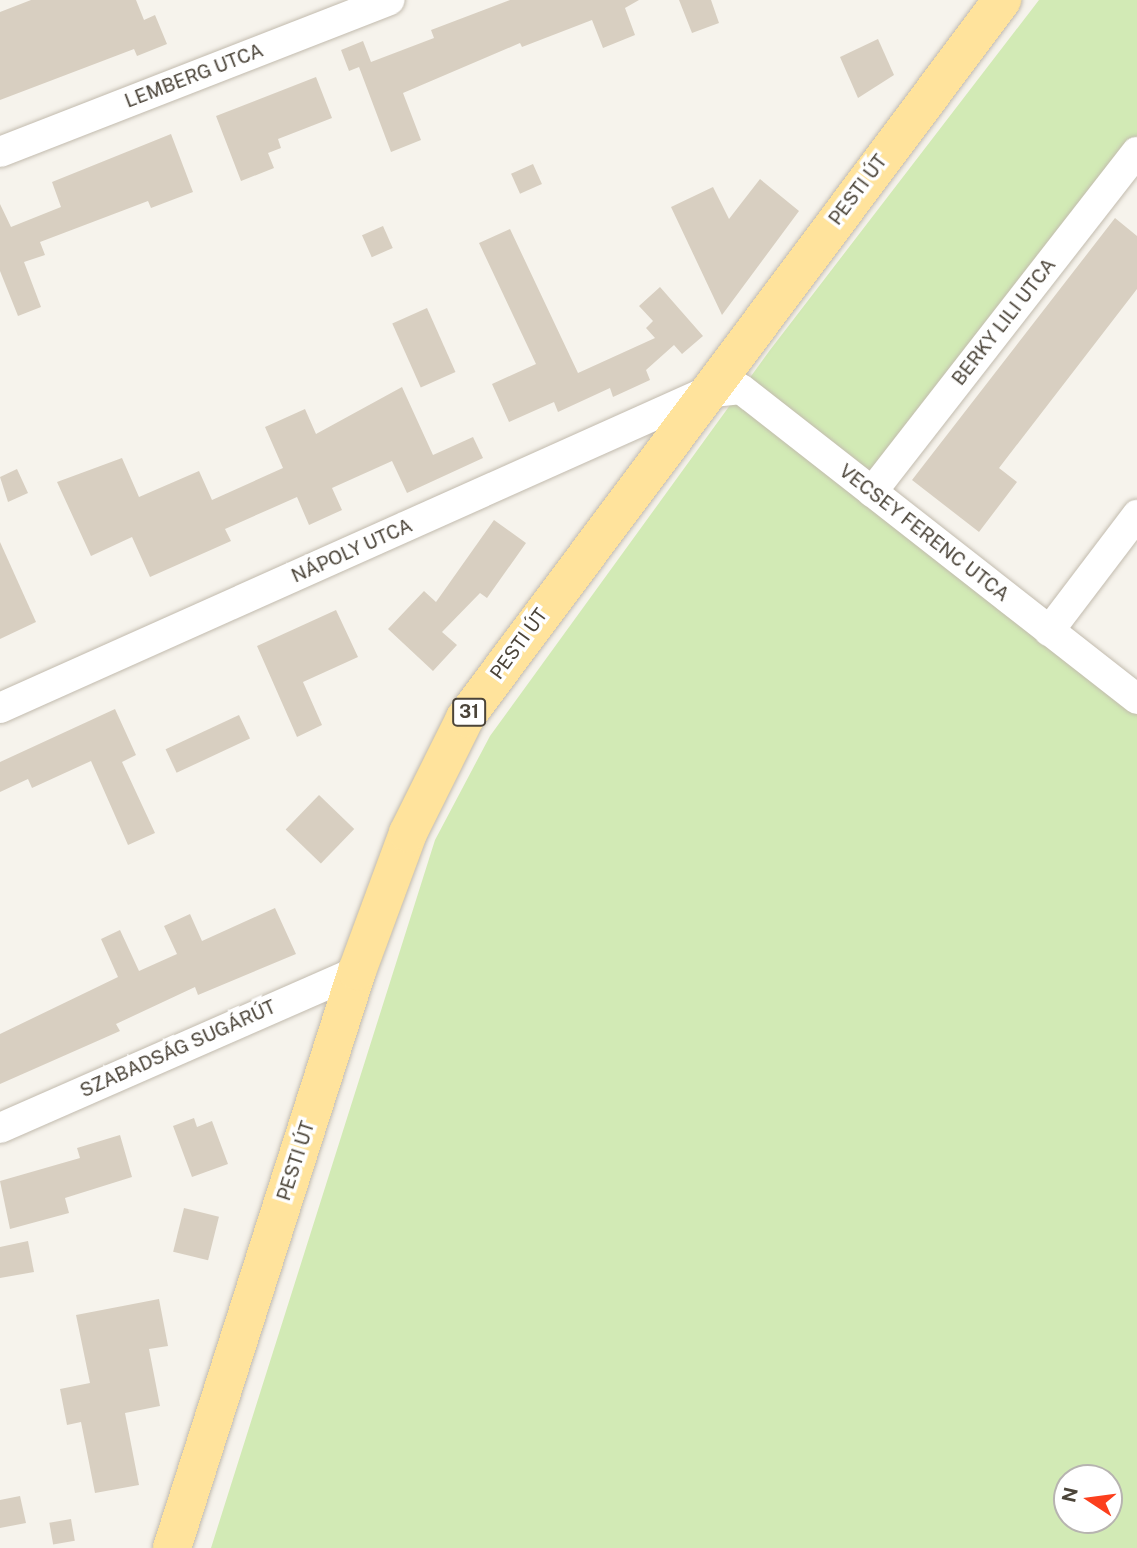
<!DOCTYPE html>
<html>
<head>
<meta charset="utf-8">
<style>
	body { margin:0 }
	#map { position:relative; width:1137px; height:1548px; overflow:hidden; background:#f6f3ec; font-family:"Public Sans",sans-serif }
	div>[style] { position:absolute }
	.green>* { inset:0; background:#d2eab5 }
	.building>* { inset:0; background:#d8cfc1; transform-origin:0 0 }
	.roads { filter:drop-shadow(0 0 2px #c2bbae) drop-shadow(0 0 2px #c2bbae) }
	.minor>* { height:30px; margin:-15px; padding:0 15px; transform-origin:15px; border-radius:15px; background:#fff }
	.primary>* { height:38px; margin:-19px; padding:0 19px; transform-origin:19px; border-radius:19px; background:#ffe39c }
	span { translate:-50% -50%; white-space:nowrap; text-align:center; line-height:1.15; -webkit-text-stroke:7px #fff; paint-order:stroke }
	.shield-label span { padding:2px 5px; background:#fff; border:2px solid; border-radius:5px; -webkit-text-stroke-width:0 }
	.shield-label { font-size:18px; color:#4b4439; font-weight:700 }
	.street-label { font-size:19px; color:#4b4439 }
	.north { position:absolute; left:1053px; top:1464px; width:70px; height:70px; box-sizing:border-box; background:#fff; border:2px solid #b7b4b0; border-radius:50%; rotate:283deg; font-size:19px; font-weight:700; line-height:28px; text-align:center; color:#4b4439 }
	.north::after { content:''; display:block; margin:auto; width:24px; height:32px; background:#fc3f1d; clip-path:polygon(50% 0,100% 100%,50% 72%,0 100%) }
</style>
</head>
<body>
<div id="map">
	<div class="green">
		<i style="clip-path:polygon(evenodd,1039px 0,1137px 0,1137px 152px,872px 492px,1137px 699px,1137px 1548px,211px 1548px,435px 840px,490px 736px,770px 350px,1039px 0,1067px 1478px,1109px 1478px,1109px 1520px,1067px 1520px,1067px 1478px)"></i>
	</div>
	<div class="building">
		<i style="clip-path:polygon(31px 0,136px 0,144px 20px,155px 15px,167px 44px,137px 56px,134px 49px,0 100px,0 12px)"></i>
		<i style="clip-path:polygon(510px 0,639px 0,625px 8px,635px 35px,603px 48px,592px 20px,522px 47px,520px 43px,403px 93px,421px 140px,391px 152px,359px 67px,349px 71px,341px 50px,363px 41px,371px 62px,434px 38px,431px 30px)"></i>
		<i style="clip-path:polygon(679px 0,711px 0,719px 23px,692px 33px)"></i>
		<i style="clip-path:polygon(878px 39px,894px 75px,858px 98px,840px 57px)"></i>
		<i style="clip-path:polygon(316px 77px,332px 118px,278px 139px,281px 148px,268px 153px,274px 168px,241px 181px,216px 116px)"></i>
		<i style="clip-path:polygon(171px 134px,193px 192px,151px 208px,148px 201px,40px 242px,45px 255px,24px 262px,41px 307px,18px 316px,0 271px,0 204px,11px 227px,61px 207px,52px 182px)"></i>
		<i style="left:533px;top:164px;width:22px;height:24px;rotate:66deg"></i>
		<i style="clip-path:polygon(760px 179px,799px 211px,722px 315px,671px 207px,713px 187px,729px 219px)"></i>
		<i style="clip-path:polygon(1115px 218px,1137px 236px,1137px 289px,999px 468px,1017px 482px,979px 532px,912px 480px)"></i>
		<i style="left:383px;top:226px;width:24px;height:23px;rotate:66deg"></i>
		<i style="clip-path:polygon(510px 229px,578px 373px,655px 338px,646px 328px,653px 321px,639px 306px,660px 287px,703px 336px,682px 354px,674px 345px,646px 370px,650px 380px,613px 397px,610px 388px,558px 412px,554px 402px,509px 422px,492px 384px,536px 364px,479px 243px)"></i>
		<i style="left:427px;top:308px;width:70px;height:38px;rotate:66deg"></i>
		<i style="clip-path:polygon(402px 387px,433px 455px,473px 437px,483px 458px,407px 493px,392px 461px,332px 488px,342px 510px,309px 525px,297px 497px,225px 529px,231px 541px,150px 577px,132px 537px,91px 556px,57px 482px,122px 458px,139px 497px,199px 471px,212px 500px,283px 468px,265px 427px,305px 409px,316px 434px)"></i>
		<i style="clip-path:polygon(17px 469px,28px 493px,8px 502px,0 477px)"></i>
		<i style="clip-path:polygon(494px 520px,526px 543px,487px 598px,480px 593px,442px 632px,457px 645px,433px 671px,388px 629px,424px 591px,436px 602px)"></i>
		<i style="clip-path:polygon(0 542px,36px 622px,0 639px)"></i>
		<i style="clip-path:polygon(336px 610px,358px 657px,303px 682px,322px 725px,297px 737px,257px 646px)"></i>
		<i style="clip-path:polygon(115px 709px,136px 755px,122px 762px,155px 833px,128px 845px,91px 761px,32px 788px,28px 779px,0 792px,0 762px)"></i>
		<i style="left:239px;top:715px;width:26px;height:81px;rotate:65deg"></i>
		<i style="left:319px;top:795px;width:49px;height:48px;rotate:44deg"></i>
		<i style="clip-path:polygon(275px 908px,296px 954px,198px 995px,195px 987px,116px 1024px,120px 1031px,0 1084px,0 1034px,118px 977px,101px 939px,120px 930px,139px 971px,177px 954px,164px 926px,190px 914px,202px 941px)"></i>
		<i style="clip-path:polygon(194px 1118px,197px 1127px,212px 1121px,228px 1164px,192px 1177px,173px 1126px)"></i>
		<i style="clip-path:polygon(120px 1135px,132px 1177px,65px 1198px,69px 1213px,10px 1229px,0 1181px,80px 1158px,77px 1148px)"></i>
		<i style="left:184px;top:1208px;width:36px;height:45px;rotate:14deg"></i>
		<i style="clip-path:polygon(28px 1241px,34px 1272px,0 1278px,0 1247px)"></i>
		<i style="clip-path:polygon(159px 1299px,168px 1346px,149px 1349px,160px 1406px,125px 1413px,139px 1485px,95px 1493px,81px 1422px,67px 1425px,60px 1389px,90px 1383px,76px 1315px)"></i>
		<i style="clip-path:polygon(20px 1496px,26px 1523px,0 1528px,0 1500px)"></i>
		<i style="left:71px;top:1519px;width:22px;height:22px;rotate:80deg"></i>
	</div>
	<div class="roads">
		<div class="minor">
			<i style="left:0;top:152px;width:418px;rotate:-21.3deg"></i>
			<i style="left:872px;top:492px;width:431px;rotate:-52.1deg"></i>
			<i style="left:1049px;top:631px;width:146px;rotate:-52.8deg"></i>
			<i style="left:0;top:708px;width:771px;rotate:-24.11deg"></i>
			<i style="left:704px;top:393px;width:37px;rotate:-6deg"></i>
			<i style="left:741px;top:389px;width:503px;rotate:38.05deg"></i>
			<i style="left:0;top:1128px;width:390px;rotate:-23.7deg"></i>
		</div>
		<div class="primary">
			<i style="left:172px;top:1548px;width:606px;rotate:-72.22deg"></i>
			<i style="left:357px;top:971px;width:147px;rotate:-69.7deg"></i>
			<i style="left:408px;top:833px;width:128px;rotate:-63.6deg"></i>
			<i style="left:465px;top:718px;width:897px;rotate:-53.21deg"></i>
		</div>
	</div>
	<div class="shield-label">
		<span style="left:469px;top:712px">31</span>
	</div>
	<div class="street-label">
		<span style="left:194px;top:76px;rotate:-21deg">LEMBERG UTCA</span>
		<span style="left:858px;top:190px;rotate:-53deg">PESTI ÚT</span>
		<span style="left:1004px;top:322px;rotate:-52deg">BERKY LILI UTCA</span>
		<span style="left:924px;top:533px;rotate:38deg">VECSEY FERENC UTCA</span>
		<span style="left:352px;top:551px;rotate:-24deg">NÁPOLY UTCA</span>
		<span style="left:519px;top:644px;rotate:-54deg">PESTI ÚT</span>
		<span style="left:178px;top:1049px;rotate:-24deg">SZABADSÁG SUGÁRÚT</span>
		<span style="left:296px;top:1161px;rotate:-72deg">PESTI ÚT</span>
	</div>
	<div class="north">N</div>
</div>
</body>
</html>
